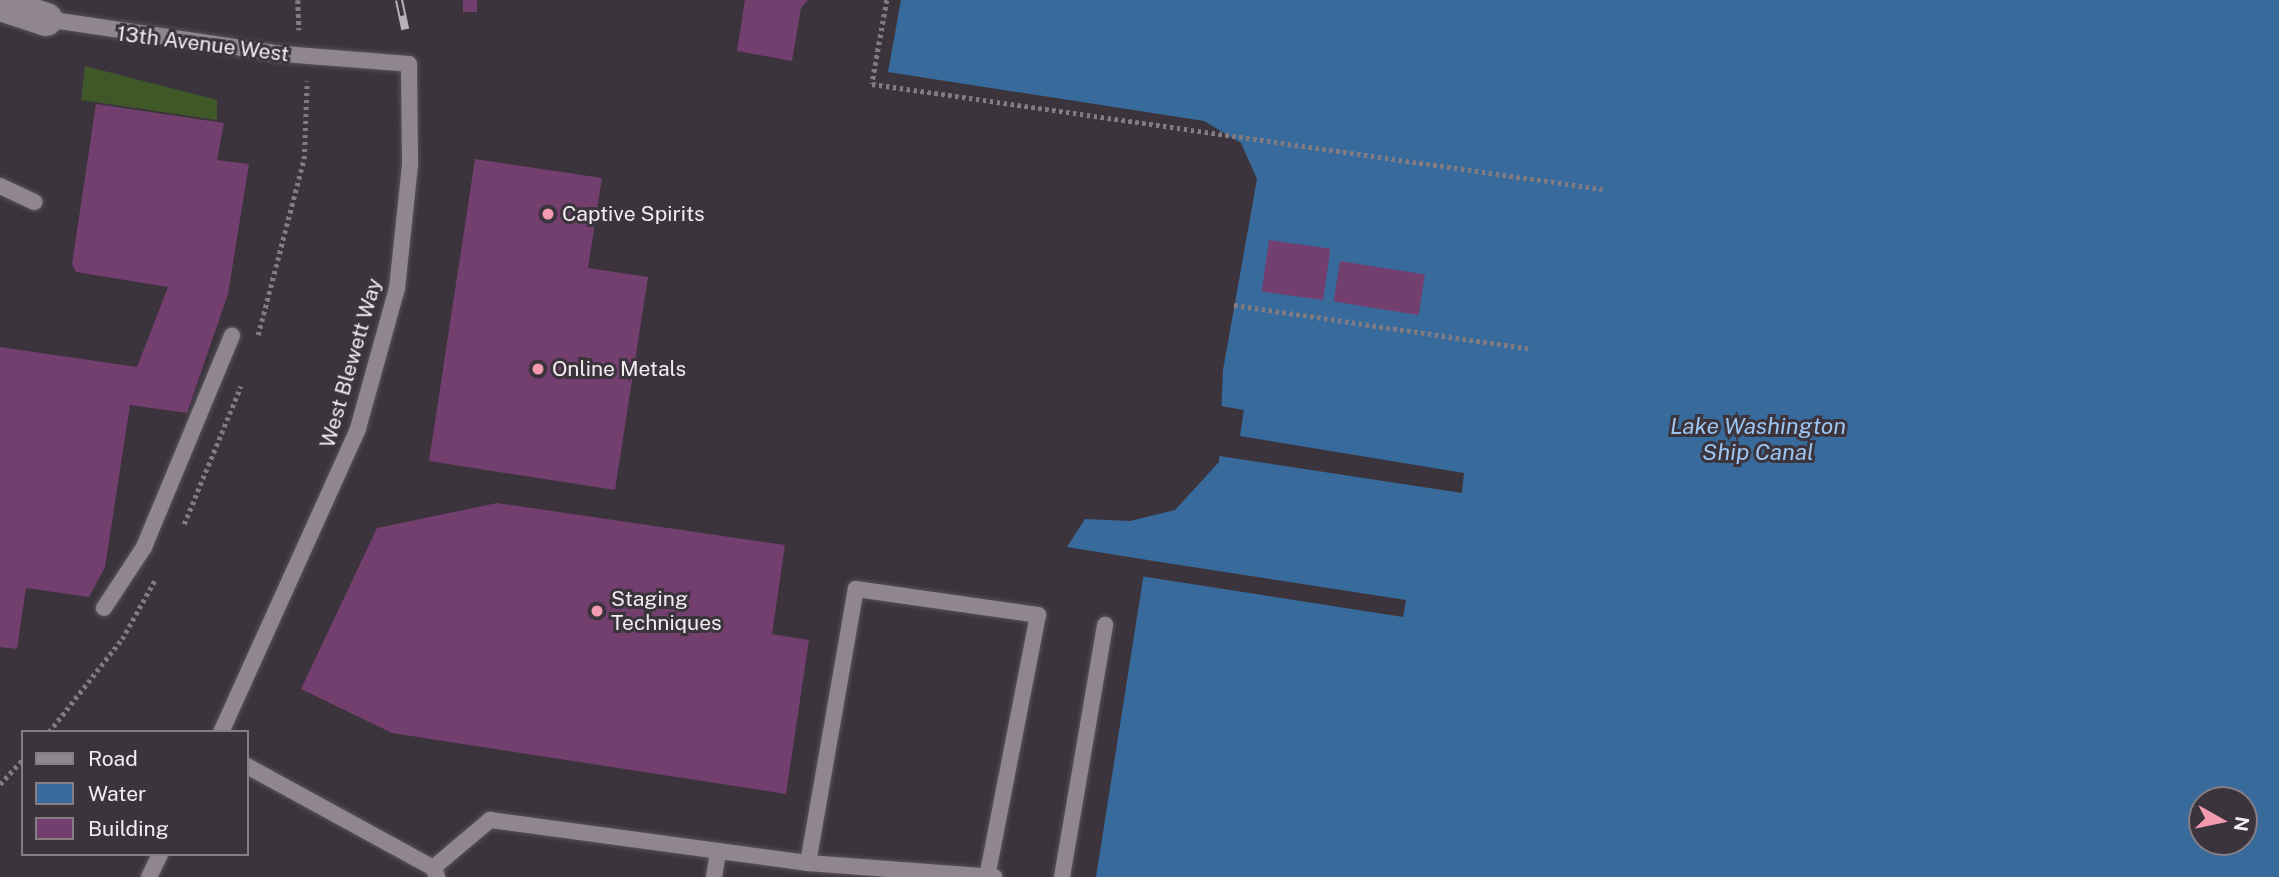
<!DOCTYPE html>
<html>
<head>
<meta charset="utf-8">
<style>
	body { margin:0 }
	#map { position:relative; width:2279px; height:877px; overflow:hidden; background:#3c343c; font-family:"Public Sans",sans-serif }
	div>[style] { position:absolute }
	.green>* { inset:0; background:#405728 }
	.water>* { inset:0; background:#396a9c }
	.pier>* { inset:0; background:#3c343c }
	.building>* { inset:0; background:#723f6e; transform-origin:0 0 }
	.path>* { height:4.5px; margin-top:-2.25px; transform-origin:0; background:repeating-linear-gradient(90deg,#827b82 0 3.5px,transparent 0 7px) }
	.roads { filter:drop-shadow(0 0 2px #595259) drop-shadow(0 0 2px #595259) }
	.lane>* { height:16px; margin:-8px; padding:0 8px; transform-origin:8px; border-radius:8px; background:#90868f }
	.street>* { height:33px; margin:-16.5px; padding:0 16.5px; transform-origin:16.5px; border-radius:16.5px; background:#90868f }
	.rail>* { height:8px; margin-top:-4px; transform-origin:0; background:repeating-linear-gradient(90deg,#3c343c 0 16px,#b8b2b8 0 32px); box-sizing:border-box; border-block:2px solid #b8b2b8 }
	.dots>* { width:19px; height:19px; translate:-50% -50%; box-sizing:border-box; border:4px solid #3c343c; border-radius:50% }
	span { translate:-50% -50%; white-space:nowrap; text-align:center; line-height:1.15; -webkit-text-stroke:6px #3c343c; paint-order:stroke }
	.street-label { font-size:21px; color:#f3edf2 }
	.poi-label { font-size:21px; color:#f3edf2 }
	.left { translate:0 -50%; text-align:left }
	.water-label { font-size:23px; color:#9dc5f1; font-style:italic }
	.legend { position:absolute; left:21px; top:730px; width:228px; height:126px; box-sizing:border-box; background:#3c343c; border:2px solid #857e85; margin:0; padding:9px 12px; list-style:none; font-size:21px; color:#f3edf2 }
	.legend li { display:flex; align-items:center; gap:14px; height:35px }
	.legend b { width:35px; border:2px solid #857e85 }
	.north { position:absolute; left:2188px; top:786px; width:70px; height:70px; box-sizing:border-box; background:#3c343c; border:2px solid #857e85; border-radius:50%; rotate:99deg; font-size:19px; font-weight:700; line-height:28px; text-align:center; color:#f3edf2 }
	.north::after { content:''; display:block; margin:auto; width:24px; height:32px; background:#f29aaf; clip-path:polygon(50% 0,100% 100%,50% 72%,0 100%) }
</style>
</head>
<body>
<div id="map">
	<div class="green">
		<i style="clip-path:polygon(85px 66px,217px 100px,217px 120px,81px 100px)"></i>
	</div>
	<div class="water">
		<i style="clip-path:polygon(evenodd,901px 0,2279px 0,2279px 877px,1096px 877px,1146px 560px,1067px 547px,1085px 519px,1130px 521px,1175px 510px,1219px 462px,1223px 370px,1257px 179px,1241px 143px,1204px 121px,888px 72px,901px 0,2202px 800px,2244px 800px,2244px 842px,2202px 842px,2202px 800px)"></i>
	</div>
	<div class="pier">
		<i style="clip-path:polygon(1221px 406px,1244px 410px,1240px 436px,1464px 473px,1462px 493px,1219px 456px)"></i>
		<i style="clip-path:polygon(1063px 547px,1406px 600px,1403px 617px,1140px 576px,1142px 563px)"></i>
	</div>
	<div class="building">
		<i style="left:463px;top:0;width:14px;height:12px"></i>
		<i style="clip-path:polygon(745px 0,808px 0,801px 8px,792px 61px,737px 51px)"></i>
		<i style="clip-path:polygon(96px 104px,224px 123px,217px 160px,249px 164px,228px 294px,187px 413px,130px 405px,105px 567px,89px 597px,26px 588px,17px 649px,0 647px,0 347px,137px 367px,168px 287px,76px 272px,72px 264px)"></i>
		<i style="clip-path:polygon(475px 159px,602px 178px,588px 268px,648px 277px,615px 490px,429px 461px)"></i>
		<i style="left:1269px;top:240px;width:62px;height:52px;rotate:8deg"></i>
		<i style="left:1340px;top:261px;width:86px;height:41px;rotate:9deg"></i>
		<i style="clip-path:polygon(497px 503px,785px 545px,772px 634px,809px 640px,786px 794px,392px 733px,301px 689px,377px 528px)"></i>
	</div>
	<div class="path">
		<i style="left:298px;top:0;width:30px;rotate:88deg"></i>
		<i style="left:887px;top:0;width:85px;rotate:100.1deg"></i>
		<i style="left:872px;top:84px;width:738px;rotate:8.19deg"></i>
		<i style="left:1234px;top:305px;width:300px;rotate:8.4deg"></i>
		<i style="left:258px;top:335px;width:182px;rotate:-75.4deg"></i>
		<i style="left:304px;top:159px;width:78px;rotate:-87.8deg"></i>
		<i style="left:184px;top:524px;width:149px;rotate:-67.6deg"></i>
		<i style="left:49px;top:732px;width:118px;rotate:-51.9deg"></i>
		<i style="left:122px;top:639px;width:70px;rotate:-60.9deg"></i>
		<i style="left:0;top:784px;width:34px;rotate:-47deg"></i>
	</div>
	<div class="roads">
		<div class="lane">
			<i style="left:46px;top:19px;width:240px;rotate:8.4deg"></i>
			<i style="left:283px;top:54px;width:126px;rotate:4.5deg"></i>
			<i style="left:409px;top:64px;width:101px;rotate:89.4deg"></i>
			<i style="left:410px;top:165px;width:124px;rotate:96deg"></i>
			<i style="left:397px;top:288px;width:146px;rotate:105.5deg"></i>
			<i style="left:358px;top:429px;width:333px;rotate:114.3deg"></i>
			<i style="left:0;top:186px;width:38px;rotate:25deg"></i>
			<i style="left:104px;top:608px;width:73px;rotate:-56.7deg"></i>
			<i style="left:144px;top:547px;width:229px;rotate:-67.4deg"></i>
			<i style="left:247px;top:766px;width:212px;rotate:28.7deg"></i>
			<i style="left:433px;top:868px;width:9px;rotate:63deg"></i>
			<i style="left:808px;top:863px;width:278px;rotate:-80.1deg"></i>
			<i style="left:856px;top:589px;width:184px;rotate:8.1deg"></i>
			<i style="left:1038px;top:615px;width:267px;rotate:101deg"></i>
			<i style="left:433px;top:868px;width:75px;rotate:-40.1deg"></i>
			<i style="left:490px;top:820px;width:321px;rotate:7.7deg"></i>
			<i style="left:808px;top:863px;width:187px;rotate:4.3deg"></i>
			<i style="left:149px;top:877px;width:25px;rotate:-64deg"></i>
			<i style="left:714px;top:877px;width:26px;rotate:-81deg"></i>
			<i style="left:1062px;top:877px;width:256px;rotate:-80.3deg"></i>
		</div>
		<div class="street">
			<i style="left:0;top:4px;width:48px;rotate:18.1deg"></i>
		</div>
	</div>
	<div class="rail">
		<i style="left:399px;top:0;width:30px;rotate:78deg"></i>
	</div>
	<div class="dots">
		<i style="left:548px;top:214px;background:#f29aaf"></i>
		<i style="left:538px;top:369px;background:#f29aaf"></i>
		<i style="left:597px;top:611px;background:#f29aaf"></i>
	</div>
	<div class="street-label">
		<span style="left:203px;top:44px;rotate:7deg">13th Avenue West</span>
		<span style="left:351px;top:363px;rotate:-74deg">West Blewett Way</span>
	</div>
	<div class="poi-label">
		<span class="left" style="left:562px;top:214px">Captive Spirits</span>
		<span class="left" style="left:552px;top:369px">Online Metals</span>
		<span class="left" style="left:611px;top:611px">Staging<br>Techniques</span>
	</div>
	<div class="water-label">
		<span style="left:1758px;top:439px">Lake Washington<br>Ship Canal</span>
	</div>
	<ul class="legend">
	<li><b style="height:9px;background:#90868f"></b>Road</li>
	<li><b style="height:19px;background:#396a9c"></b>Water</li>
	<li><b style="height:19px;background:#723f6e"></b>Building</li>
	</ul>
	<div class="north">N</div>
</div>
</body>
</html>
